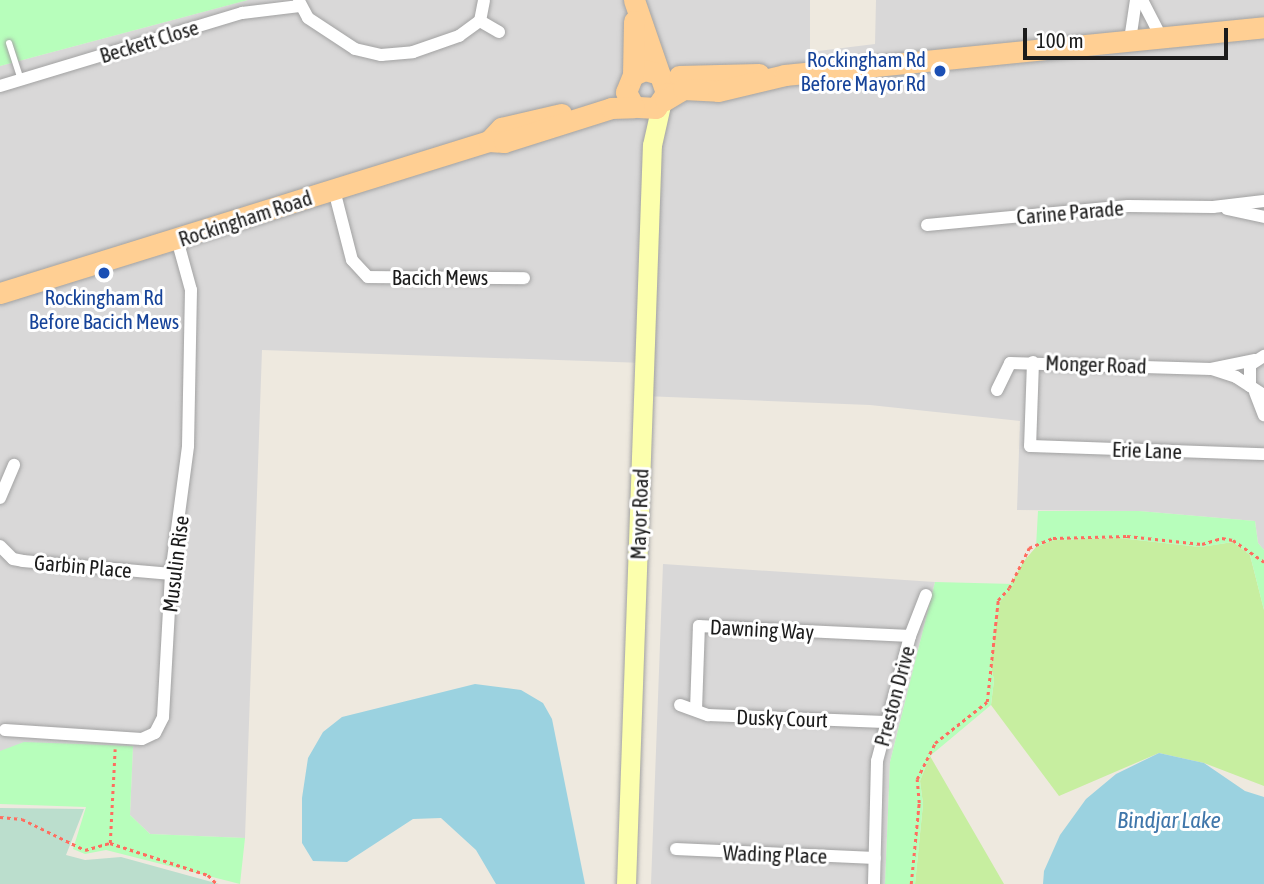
<!DOCTYPE html>
<html>
<head>
<meta charset="utf-8">
<style>
	body { margin:0 }
	#map { position:relative; width:1264px; height:884px; overflow:hidden; background:#eee9df; font-family:"Asap Condensed",sans-serif }
	div>[style] { position:absolute }
	.residential>* { inset:0; background:#d9d8d8 }
	.grass>* { inset:0; background:#c7eea0 }
	.wetland>* { inset:0; background:#bbdecd }
	.park>* { inset:0; background:#b7febb }
	.water>* { inset:0; background:#9bd2e0 }
	.path>* { height:2.5px; margin-top:-1.25px; transform-origin:0; background:repeating-linear-gradient(90deg,#ff6d5f 0 3.5px,transparent 0 7px) }
	.roads { filter:drop-shadow(0 0 2px #a2a2a2) drop-shadow(0 0 2px #a2a2a2) }
	.service>* { height:6px; margin:-3px; padding:0 3px; transform-origin:3px; border-radius:3px; background:#fff }
	.minor>* { height:12px; margin:-6px; padding:0 6px; transform-origin:6px; border-radius:6px; background:#fff }
	.secondary>* { height:19px; margin:-9.5px; padding:0 9.5px; transform-origin:9.5px; border-radius:9.5px; background:#fcffad }
	.primary>* { height:21px; margin:-10.5px; padding:0 10.5px; transform-origin:10.5px; border-radius:10.5px; background:#ffcf93 }
	.dots>* { width:19px; height:19px; translate:-50% -50%; box-sizing:border-box; border:4px solid #fff; border-radius:50% }
	span { translate:-50% -50%; white-space:nowrap; text-align:center; line-height:1.15; -webkit-text-stroke:6px #fff; paint-order:stroke }
	.street-label { font-size:21px; color:#1b1b1b }
	.transit-label { font-size:21px; color:#164399 }
	.right { translate:-100% -50%; text-align:right }
	.water-label { font-size:23px; color:#3f76aa; font-style:italic }
	.scale { position:absolute; left:1023px; top:28px; width:205px; height:32px; box-sizing:border-box; border:4px solid #1b1b1b; border-top:0; padding-left:9px; font-size:21px; line-height:24px; white-space:nowrap; color:#1b1b1b; -webkit-text-stroke:5px #fff; paint-order:stroke }
</style>
</head>
<body>
<div id="map">
	<div class="residential">
		<i style="clip-path:polygon(248px 0,810px 0,810px 52px,875px 44px,876px 0,1264px 0,1264px 550px,1258px 543px,1255px 521px,1139px 511px,1017px 510px,1020px 421px,870px 405px,643px 396px,644px 363px,262px 350px,245px 838px,150px 834px,130px 815px,133px 746px,0 751px,0 66px)"></i>
		<i style="clip-path:polygon(663px 564px,935px 582px,890px 762px,885px 884px,651px 884px)"></i>
	</div>
	<div class="grass">
		<i style="clip-path:polygon(1119px 538px,1200px 547px,1233px 542px,1250px 555px,1264px 610px,1264px 786px,1204px 763px,1159px 753px,1059px 796px,991px 705px,994px 680px,990px 662px,1000px 602px,1024px 561px,1036px 547px,1054px 540px)"></i>
		<i style="clip-path:polygon(930px 756px,1004px 884px,915px 884px,923px 804px,920px 781px)"></i>
	</div>
	<div class="wetland">
		<i style="clip-path:polygon(0 808px,84px 809px,66px 855px,85px 860px,121px 857px,219px 884px,0 884px)"></i>
	</div>
	<div class="park">
		<i style="clip-path:polygon(0 0,248px 0,0 66px)"></i>
		<i style="clip-path:polygon(1038px 511px,1139px 511px,1255px 521px,1258px 543px,1264px 550px,1264px 610px,1250px 555px,1233px 542px,1201px 547px,1119px 538px,1054px 540px,1036px 547px)"></i>
		<i style="clip-path:polygon(935px 582px,1014px 584px,1000px 602px,990px 662px,994px 680px,991px 705px,930px 756px,920px 781px,923px 804px,915px 884px,885px 884px,890px 762px)"></i>
		<i style="clip-path:polygon(24px 742px,133px 746px,130px 815px,150px 834px,245px 838px,240px 884px,106px 850px,85px 854px,73px 849px,86px 807px,0 804px,0 751px)"></i>
	</div>
	<div class="water">
		<i style="clip-path:polygon(475px 684px,521px 690px,543px 703px,552px 719px,585px 884px,496px 884px,476px 850px,441px 818px,413px 819px,347px 862px,313px 861px,302px 843px,302px 798px,308px 758px,323px 732px,342px 717px)"></i>
		<i style="clip-path:polygon(1159px 753px,1204px 763px,1245px 791px,1264px 797px,1264px 884px,1043px 884px,1044px 871px,1060px 835px,1086px 799px,1116px 774px)"></i>
	</div>
	<div class="path">
		<i style="left:0;top:817px;width:22px;rotate:5deg"></i>
		<i style="left:22px;top:819px;width:70px;rotate:26.2deg"></i>
		<i style="left:85px;top:850px;width:26px;rotate:-16deg"></i>
		<i style="left:110px;top:843px;width:103px;rotate:18.1deg"></i>
		<i style="left:208px;top:875px;width:13px;rotate:45deg"></i>
		<i style="left:110px;top:843px;width:94px;rotate:-87deg"></i>
		<i style="left:911px;top:884px;width:81px;rotate:-84.4deg"></i>
		<i style="left:919px;top:803px;width:24px;rotate:-95deg"></i>
		<i style="left:917px;top:779px;width:40px;rotate:-63.4deg"></i>
		<i style="left:935px;top:743px;width:66px;rotate:-38.3deg"></i>
		<i style="left:987px;top:702px;width:103px;rotate:-83.8deg"></i>
		<i style="left:998px;top:600px;width:16px;rotate:-47deg"></i>
		<i style="left:1009px;top:588px;width:45px;rotate:-63.4deg"></i>
		<i style="left:1029px;top:548px;width:26px;rotate:-23deg"></i>
		<i style="left:1053px;top:538px;width:74px;rotate:-1.5deg"></i>
		<i style="left:1127px;top:536px;width:75px;rotate:6.1deg"></i>
		<i style="left:1202px;top:544px;width:21px;rotate:-17deg"></i>
		<i style="left:1222px;top:538px;width:11px;rotate:10deg"></i>
		<i style="left:1233px;top:540px;width:38px;rotate:35deg"></i>
	</div>
	<div class="roads">
		<div class="service">
			<i style="left:9px;top:43px;width:39px;rotate:72deg"></i>
		</div>
		<div class="minor">
			<i style="left:1142px;top:0;width:42px;rotate:62.8deg"></i>
			<i style="left:299px;top:1px;width:19px;rotate:62deg"></i>
			<i style="left:308px;top:18px;width:56px;rotate:33.4deg"></i>
			<i style="left:355px;top:49px;width:27px;rotate:13deg"></i>
			<i style="left:381px;top:55px;width:32px;rotate:-5deg"></i>
			<i style="left:413px;top:52px;width:49px;rotate:-19.2deg"></i>
			<i style="left:459px;top:36px;width:26px;rotate:-36deg"></i>
			<i style="left:480px;top:21px;width:21px;rotate:-79deg"></i>
			<i style="left:480px;top:21px;width:22px;rotate:30deg"></i>
			<i style="left:1130px;top:40px;width:40px;rotate:-81.5deg"></i>
			<i style="left:0;top:86px;width:253px;rotate:-16.8deg"></i>
			<i style="left:242px;top:13px;width:58px;rotate:-6.9deg"></i>
			<i style="left:334px;top:190px;width:72px;rotate:75.6deg"></i>
			<i style="left:352px;top:260px;width:23px;rotate:47deg"></i>
			<i style="left:368px;top:277px;width:156px;rotate:0.4deg"></i>
			<i style="left:1227px;top:209px;width:38px;rotate:12deg"></i>
			<i style="left:927px;top:225px;width:202px;rotate:-5.4deg"></i>
			<i style="left:1128px;top:206px;width:85px;rotate:0.7deg"></i>
			<i style="left:1213px;top:207px;width:51px;rotate:-6.7deg"></i>
			<i style="left:1033px;top:362px;width:84px;rotate:92deg"></i>
			<i style="left:1030px;top:446px;width:234px;rotate:2deg"></i>
			<i style="left:1212px;top:369px;width:25px;rotate:18deg"></i>
			<i style="left:1236px;top:377px;width:33px;rotate:33deg"></i>
			<i style="left:1250px;top:386px;width:21px;rotate:-90deg"></i>
			<i style="left:1250px;top:365px;width:17px;rotate:-33deg"></i>
			<i style="left:997px;top:390px;width:30px;rotate:-64deg"></i>
			<i style="left:1010px;top:363px;width:201px;rotate:1.7deg"></i>
			<i style="left:1211px;top:369px;width:45px;rotate:-11.6deg"></i>
			<i style="left:1255px;top:392px;width:25px;rotate:69deg"></i>
			<i style="left:0;top:498px;width:36px;rotate:-67deg"></i>
			<i style="left:0;top:546px;width:18px;rotate:45deg"></i>
			<i style="left:13px;top:559px;width:10px;rotate:11deg"></i>
			<i style="left:23px;top:561px;width:149px;rotate:5deg"></i>
			<i style="left:680px;top:705px;width:30px;rotate:20deg"></i>
			<i style="left:708px;top:715px;width:177px;rotate:2.3deg"></i>
			<i style="left:696px;top:710px;width:84px;rotate:-88deg"></i>
			<i style="left:699px;top:626px;width:211px;rotate:2.7deg"></i>
			<i style="left:5px;top:730px;width:137px;rotate:3.8deg"></i>
			<i style="left:142px;top:739px;width:14px;rotate:-25deg"></i>
			<i style="left:155px;top:733px;width:18px;rotate:-63deg"></i>
			<i style="left:163px;top:717px;width:143px;rotate:-86.8deg"></i>
			<i style="left:171px;top:574px;width:129px;rotate:-82.4deg"></i>
			<i style="left:188px;top:446px;width:156px;rotate:-88.9deg"></i>
			<i style="left:191px;top:290px;width:53px;rotate:-105.4deg"></i>
			<i style="left:676px;top:849px;width:199px;rotate:2.6deg"></i>
			<i style="left:874px;top:884px;width:123px;rotate:-88.6deg"></i>
			<i style="left:877px;top:761px;width:129px;rotate:-75.2deg"></i>
			<i style="left:910px;top:636px;width:44px;rotate:-68.7deg"></i>
		</div>
		<div class="secondary">
			<i style="left:626px;top:884px;width:739px;rotate:-87.99deg"></i>
			<i style="left:652px;top:145px;width:41px;rotate:-77.3deg"></i>
		</div>
		<div class="primary">
			<i style="left:634px;top:0;width:98px;rotate:71deg"></i>
			<i style="left:666px;top:93px;width:18px;rotate:124deg"></i>
			<i style="left:656px;top:108px;width:22px;rotate:-177deg"></i>
			<i style="left:634px;top:107px;width:17px;rotate:-118deg"></i>
			<i style="left:626px;top:92px;width:18px;rotate:-68deg"></i>
			<i style="left:633px;top:75px;width:13px;rotate:-23deg"></i>
			<i style="left:645px;top:70px;width:15px;rotate:16deg"></i>
			<i style="left:633px;top:75px;width:54px;rotate:-88.9deg"></i>
			<i style="left:679px;top:76px;width:80px;rotate:-1.4deg"></i>
			<i style="left:665px;top:100px;width:21px;rotate:-31deg"></i>
			<i style="left:683px;top:89px;width:35px;rotate:3deg"></i>
			<i style="left:718px;top:91px;width:69px;rotate:-13.4deg"></i>
			<i style="left:785px;top:75px;width:481px;rotate:-5.7deg"></i>
			<i style="left:489px;top:141px;width:18px;rotate:-47deg"></i>
			<i style="left:501px;top:128px;width:62px;rotate:-13.1deg"></i>
			<i style="left:0;top:293px;width:512px;rotate:-17.27deg"></i>
			<i style="left:489px;top:141px;width:15px;rotate:4deg"></i>
			<i style="left:504px;top:142px;width:112px;rotate:-17.6deg"></i>
			<i style="left:611px;top:108px;width:23px;rotate:-2deg"></i>
		</div>
	</div>
	<div class="dots">
		<i style="left:940px;top:71px;background:#1a4fb4"></i>
		<i style="left:104px;top:273px;background:#1a4fb4"></i>
	</div>
	<div class="street-label">
		<span style="left:149px;top:41px;rotate:-17deg">Beckett Close</span>
		<span style="left:1070px;top:212px;rotate:-5deg">Carine Parade</span>
		<span style="left:245px;top:218px;rotate:-18deg">Rockingham Road</span>
		<span style="left:440px;top:277px">Bacich Mews</span>
		<span style="left:1096px;top:364px;rotate:2deg">Monger Road</span>
		<span style="left:1147px;top:450px;rotate:2deg">Erie Lane</span>
		<span style="left:639px;top:514px;rotate:-88deg">Mayor Road</span>
		<span style="left:175px;top:564px;rotate:-83deg">Musulin Rise</span>
		<span style="left:83px;top:566px;rotate:5deg">Garbin Place</span>
		<span style="left:762px;top:629px;rotate:3deg">Dawning Way</span>
		<span style="left:894px;top:696px;rotate:-75deg">Preston Drive</span>
		<span style="left:782px;top:718px;rotate:2deg">Dusky Court</span>
		<span style="left:775px;top:854px;rotate:2deg">Wading Place</span>
	</div>
	<div class="transit-label">
		<span class="right" style="left:926px;top:71px">Rockingham Rd<br>Before Mayor Rd</span>
		<span style="left:104px;top:309px">Rockingham Rd<br>Before Bacich Mews</span>
	</div>
	<div class="water-label">
		<span style="left:1169px;top:820px">Bindjar Lake</span>
	</div>
	<div class="scale">100 m</div>
</div>
</body>
</html>
